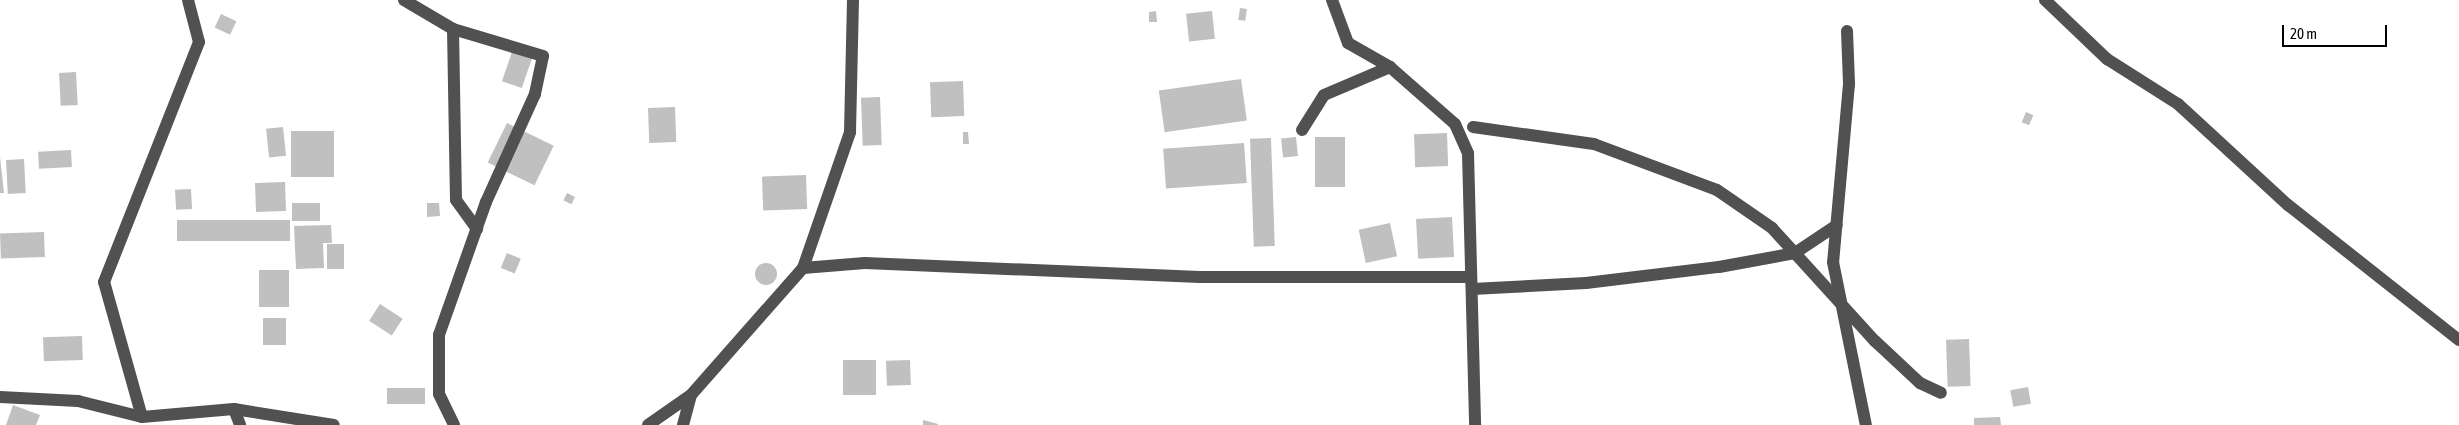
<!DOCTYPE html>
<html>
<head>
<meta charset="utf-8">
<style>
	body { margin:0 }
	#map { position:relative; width:2459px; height:425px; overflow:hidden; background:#fff; font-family:"Asap Condensed",sans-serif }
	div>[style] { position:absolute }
	.building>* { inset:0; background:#c0c0c0; transform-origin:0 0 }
	.round { border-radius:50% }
	.minor>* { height:12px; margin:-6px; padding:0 6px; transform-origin:6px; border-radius:6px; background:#515151 }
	span { translate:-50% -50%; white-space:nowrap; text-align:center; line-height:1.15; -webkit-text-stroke:4px #fff; paint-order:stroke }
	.scale { position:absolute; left:2282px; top:25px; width:105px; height:22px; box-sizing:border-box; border:2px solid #000; border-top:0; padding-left:6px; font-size:15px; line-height:18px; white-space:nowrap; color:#000; -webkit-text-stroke:4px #fff; paint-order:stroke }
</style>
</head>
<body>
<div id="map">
	<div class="building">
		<i style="left:1240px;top:8px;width:7px;height:12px;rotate:8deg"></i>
		<i style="clip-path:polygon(1156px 11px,1157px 22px,1149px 22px,1149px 12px)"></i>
		<i style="left:1212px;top:11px;width:28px;height:26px;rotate:84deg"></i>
		<i style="left:221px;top:14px;width:17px;height:15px;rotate:25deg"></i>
		<i style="left:513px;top:49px;width:21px;height:34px;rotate:19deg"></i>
		<i style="left:76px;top:72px;width:33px;height:17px;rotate:87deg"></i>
		<i style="left:1241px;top:79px;width:42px;height:83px;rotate:82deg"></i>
		<i style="left:963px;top:81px;width:35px;height:33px;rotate:88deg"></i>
		<i style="left:880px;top:97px;width:48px;height:19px;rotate:88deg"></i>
		<i style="left:675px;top:107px;width:35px;height:27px;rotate:88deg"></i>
		<i style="left:2026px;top:112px;width:8px;height:11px;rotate:23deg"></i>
		<i style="left:507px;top:123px;width:52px;height:44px;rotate:26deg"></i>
		<i style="left:283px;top:127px;width:29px;height:17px;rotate:84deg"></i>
		<i style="left:291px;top:131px;width:43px;height:46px"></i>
		<i style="clip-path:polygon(963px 132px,968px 132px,969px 144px,963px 144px)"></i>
		<i style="left:1447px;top:133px;width:33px;height:33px;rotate:88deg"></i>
		<i style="left:1296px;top:137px;width:19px;height:15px;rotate:84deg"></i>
		<i style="left:1315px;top:137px;width:30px;height:50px"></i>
		<i style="left:1271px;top:138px;width:108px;height:21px;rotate:88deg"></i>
		<i style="left:1244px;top:143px;width:40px;height:81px;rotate:86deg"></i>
		<i style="left:71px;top:150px;width:17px;height:33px;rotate:87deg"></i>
		<i style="clip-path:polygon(0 157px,4px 193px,0 193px)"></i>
		<i style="left:24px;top:159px;width:34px;height:18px;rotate:87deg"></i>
		<i style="left:806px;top:175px;width:34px;height:44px;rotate:88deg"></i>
		<i style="left:285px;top:182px;width:29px;height:30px;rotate:88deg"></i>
		<i style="left:191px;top:189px;width:20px;height:16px;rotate:87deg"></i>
		<i style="left:567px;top:193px;width:9px;height:8px;rotate:27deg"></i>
		<i style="left:292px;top:203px;width:28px;height:18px"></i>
		<i style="clip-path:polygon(427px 203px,439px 203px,440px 216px,427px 217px)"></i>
		<i style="left:1452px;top:217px;width:40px;height:36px;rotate:87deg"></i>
		<i style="left:290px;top:220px;width:21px;height:113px;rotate:90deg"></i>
		<i style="left:1390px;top:223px;width:34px;height:32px;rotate:78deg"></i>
		<i style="clip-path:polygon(331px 225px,332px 243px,323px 243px,324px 268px,296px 269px,294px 226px)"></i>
		<i style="left:44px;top:232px;width:25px;height:44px;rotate:88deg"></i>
		<i style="left:344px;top:244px;width:25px;height:17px;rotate:90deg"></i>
		<i style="left:507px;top:253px;width:15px;height:16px;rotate:23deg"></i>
		<i class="round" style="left:755px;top:263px;width:22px;height:22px"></i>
		<i style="left:289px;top:270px;width:37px;height:30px;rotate:90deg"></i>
		<i style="left:380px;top:304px;width:27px;height:20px;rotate:33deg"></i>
		<i style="left:263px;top:318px;width:23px;height:27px"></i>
		<i style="left:82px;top:336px;width:24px;height:39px;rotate:88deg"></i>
		<i style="left:1969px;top:339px;width:47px;height:23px;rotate:88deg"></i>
		<i style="left:843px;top:360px;width:33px;height:35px"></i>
		<i style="left:910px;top:360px;width:25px;height:24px;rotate:88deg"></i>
		<i style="left:2028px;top:387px;width:17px;height:18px;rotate:80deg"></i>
		<i style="left:425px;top:388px;width:16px;height:38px;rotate:90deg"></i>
		<i style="clip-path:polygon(13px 405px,40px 415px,36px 425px,6px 425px)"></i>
		<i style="clip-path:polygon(2000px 417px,2001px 425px,1974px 425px,1974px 418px)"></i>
		<i style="clip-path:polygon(923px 420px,938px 424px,938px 425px,923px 425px)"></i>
	</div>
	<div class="minor">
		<i style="left:404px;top:0;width:57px;rotate:30.6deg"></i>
		<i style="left:453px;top:29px;width:94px;rotate:16.7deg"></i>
		<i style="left:543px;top:56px;width:39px;rotate:102deg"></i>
		<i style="left:535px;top:94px;width:119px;rotate:114.4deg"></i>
		<i style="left:486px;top:202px;width:141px;rotate:109.5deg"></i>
		<i style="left:439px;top:335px;width:59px;rotate:90deg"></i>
		<i style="left:439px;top:394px;width:34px;rotate:64deg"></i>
		<i style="left:1332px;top:0;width:46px;rotate:69.6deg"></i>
		<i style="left:1348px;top:43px;width:48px;rotate:29.7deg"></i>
		<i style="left:1390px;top:67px;width:86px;rotate:41.2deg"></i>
		<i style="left:1455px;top:124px;width:32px;rotate:66deg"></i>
		<i style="left:1468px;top:153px;width:272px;rotate:88.5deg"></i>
		<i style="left:2045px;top:0;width:86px;rotate:43.6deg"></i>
		<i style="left:2107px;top:59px;width:84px;rotate:32.4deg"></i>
		<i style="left:2178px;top:104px;width:149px;rotate:42.6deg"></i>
		<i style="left:2288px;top:205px;width:218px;rotate:38.3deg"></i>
		<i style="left:453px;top:29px;width:171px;rotate:89deg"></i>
		<i style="left:456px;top:200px;width:36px;rotate:54deg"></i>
		<i style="left:1847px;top:31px;width:53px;rotate:87.8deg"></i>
		<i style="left:1849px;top:84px;width:179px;rotate:95.1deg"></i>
		<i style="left:1833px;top:262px;width:166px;rotate:78.6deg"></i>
		<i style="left:1473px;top:127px;width:122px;rotate:8deg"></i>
		<i style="left:1594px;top:144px;width:131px;rotate:20.5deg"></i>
		<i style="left:1717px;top:190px;width:67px;rotate:34.6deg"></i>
		<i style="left:1772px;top:228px;width:153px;rotate:47.7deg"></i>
		<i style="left:1875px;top:341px;width:62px;rotate:43deg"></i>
		<i style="left:1920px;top:383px;width:23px;rotate:25deg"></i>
		<i style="left:1302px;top:130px;width:41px;rotate:-57.8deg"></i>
		<i style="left:1324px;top:95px;width:72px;rotate:-23deg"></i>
		<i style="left:803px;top:268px;width:62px;rotate:-4.6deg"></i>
		<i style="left:865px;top:263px;width:335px;rotate:2.4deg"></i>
		<i style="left:1200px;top:277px;width:271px"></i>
		<i style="left:1472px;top:289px;width:114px;rotate:-3deg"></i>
		<i style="left:1586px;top:283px;width:134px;rotate:-6.9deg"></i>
		<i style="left:1719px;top:267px;width:77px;rotate:-10.4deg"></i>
		<i style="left:1795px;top:253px;width:50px;rotate:-33.7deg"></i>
		<i style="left:0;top:397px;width:78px;rotate:2.9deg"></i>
		<i style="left:78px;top:401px;width:66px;rotate:14deg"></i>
		<i style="left:142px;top:417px;width:92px;rotate:-5deg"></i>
		<i style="left:234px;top:409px;width:101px;rotate:9.1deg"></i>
		<i style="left:234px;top:409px;width:17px;rotate:69deg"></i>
		<i style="left:142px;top:417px;width:140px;rotate:-105.7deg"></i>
		<i style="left:104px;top:282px;width:258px;rotate:-68.4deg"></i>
		<i style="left:199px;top:42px;width:43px;rotate:-104.7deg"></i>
		<i style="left:648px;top:425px;width:52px;rotate:-34.9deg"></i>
		<i style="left:691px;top:395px;width:169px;rotate:-48.6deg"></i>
		<i style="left:803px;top:268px;width:144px;rotate:-70.9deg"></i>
		<i style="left:850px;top:132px;width:132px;rotate:-88.7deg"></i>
		<i style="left:683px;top:425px;width:31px;rotate:-75deg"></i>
	</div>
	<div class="scale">20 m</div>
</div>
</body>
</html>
